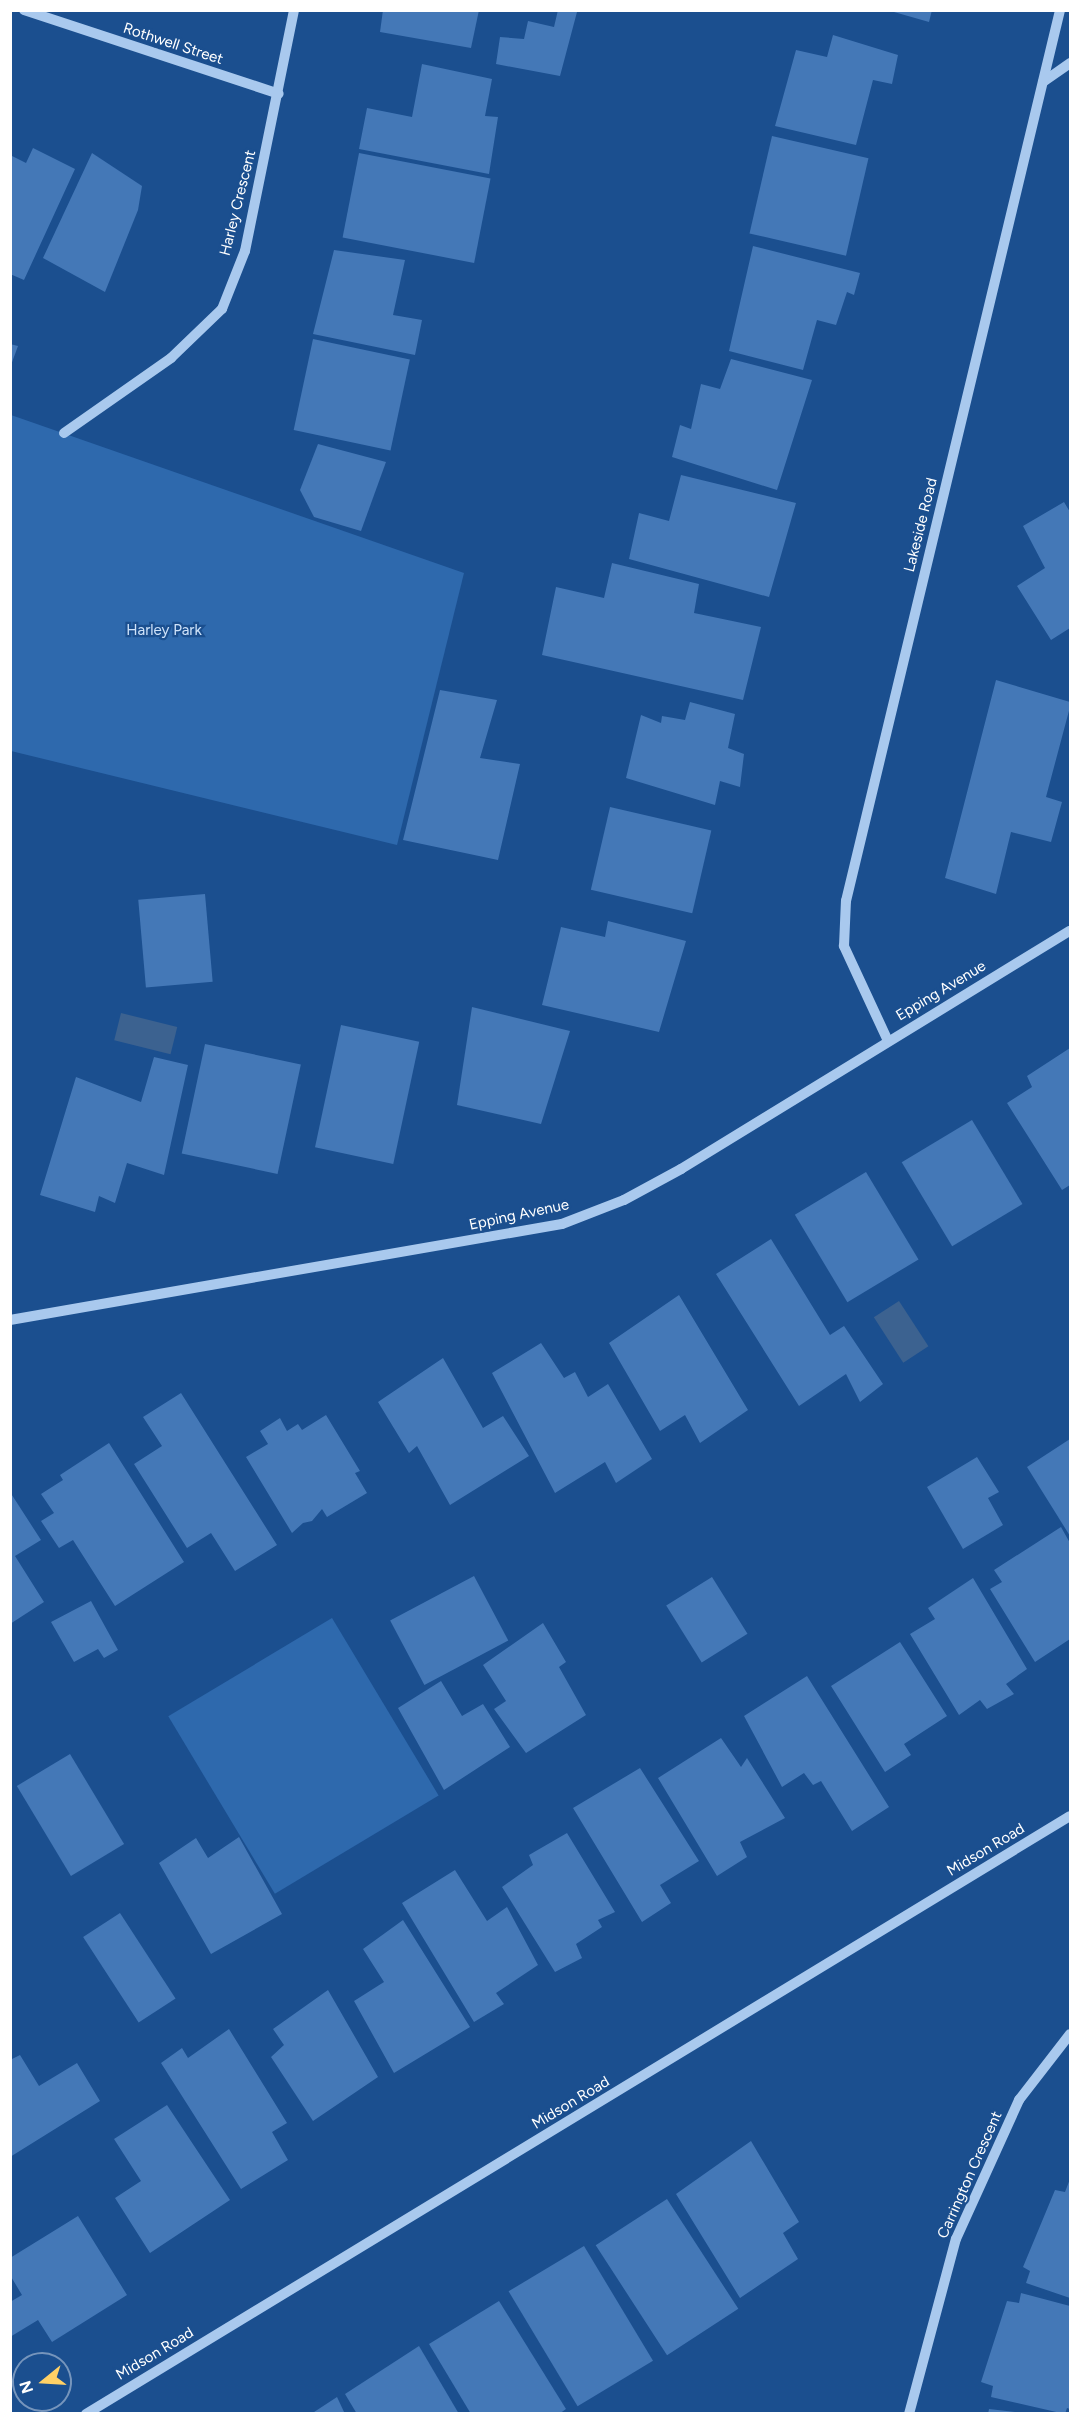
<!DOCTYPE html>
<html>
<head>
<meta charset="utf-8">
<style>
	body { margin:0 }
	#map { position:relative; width:1081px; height:2424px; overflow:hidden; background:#1b4f8f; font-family:Figtree,sans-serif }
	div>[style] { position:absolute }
	.green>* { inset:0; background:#2e69ad; transform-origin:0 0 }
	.water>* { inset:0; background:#3c6290; transform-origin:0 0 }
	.building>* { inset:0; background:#4478b7; transform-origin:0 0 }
	.minor>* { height:10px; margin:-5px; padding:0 5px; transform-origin:5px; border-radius:5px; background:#a9c9ee }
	span { translate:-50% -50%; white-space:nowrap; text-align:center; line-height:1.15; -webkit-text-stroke:4.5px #1b4f8f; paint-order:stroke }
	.street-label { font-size:15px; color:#fff }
	.park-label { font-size:15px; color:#cfe3fa }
	.frame { position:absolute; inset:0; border:12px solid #fff; pointer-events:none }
	.north { position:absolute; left:12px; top:2352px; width:60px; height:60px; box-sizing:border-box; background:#1b4f8f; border:2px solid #7695bc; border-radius:50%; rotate:252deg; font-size:16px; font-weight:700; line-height:24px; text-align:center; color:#fff }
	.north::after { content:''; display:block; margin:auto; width:21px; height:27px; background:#ffd166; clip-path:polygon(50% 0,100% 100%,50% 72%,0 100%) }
</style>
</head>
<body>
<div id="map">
	<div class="green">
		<i style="clip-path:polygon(11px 415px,464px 573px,397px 845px,11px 751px)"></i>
		<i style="left:332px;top:1618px;width:207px;height:191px;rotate:59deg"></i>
	</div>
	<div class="water">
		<i style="left:121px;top:1013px;width:58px;height:28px;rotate:14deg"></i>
		<i style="left:899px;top:1301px;width:54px;height:30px;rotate:57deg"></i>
	</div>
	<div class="building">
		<i style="clip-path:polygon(383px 10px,479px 10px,471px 48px,380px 32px)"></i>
		<i style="clip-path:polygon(558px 10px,577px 12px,560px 76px,496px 64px,500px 37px,524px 39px,528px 21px,554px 27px)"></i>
		<i style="clip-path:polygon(887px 10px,932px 10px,929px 22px)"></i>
		<i style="clip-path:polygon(833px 35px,898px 55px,892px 84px,873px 80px,856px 145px,775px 126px,796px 50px,827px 57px)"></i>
		<i style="clip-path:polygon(422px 64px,492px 79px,485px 116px,498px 117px,489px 174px,359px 149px,367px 108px,412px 117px)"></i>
		<i style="left:772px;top:136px;width:99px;height:100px;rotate:13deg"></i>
		<i style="clip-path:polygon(33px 148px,75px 169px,24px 280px,10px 274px,10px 155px,26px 163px)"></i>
		<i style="clip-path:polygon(92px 153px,142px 186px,138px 210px,105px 292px,43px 258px)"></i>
		<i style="left:359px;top:153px;width:134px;height:86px;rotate:11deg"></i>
		<i style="clip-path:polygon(753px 246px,860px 273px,854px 295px,847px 292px,836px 325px,817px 320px,803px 370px,729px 351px)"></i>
		<i style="clip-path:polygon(334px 250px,405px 260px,393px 315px,422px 320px,415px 355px,313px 334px)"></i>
		<i style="left:313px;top:339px;width:99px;height:93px;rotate:12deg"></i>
		<i style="clip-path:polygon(10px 344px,18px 346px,11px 365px,10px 365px)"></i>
		<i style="clip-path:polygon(731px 359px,812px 380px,777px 490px,672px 457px,680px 425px,691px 429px,701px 384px,720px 389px)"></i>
		<i style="clip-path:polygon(318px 444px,386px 462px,361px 531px,314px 517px,300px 490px)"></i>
		<i style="clip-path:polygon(681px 475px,796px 503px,769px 597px,629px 559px,639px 513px,669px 521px)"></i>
		<i style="clip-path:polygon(1064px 502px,1070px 512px,1070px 628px,1051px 640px,1017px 586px,1045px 568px,1023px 526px)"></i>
		<i style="clip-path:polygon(612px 563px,699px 584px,694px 613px,761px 627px,743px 700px,542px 655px,556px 587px,604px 598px)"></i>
		<i style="clip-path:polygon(996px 680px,1070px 702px,1070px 707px,1046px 797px,1062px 802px,1051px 842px,1011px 832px,996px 894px,945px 878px)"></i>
		<i style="clip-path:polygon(440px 690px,497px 700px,480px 758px,520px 764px,498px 860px,403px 840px)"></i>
		<i style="clip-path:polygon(690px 702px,735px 714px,728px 748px,744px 754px,740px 787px,720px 781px,715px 805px,626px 778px,641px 715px,661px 723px,662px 716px,685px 720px)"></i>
		<i style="left:610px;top:807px;width:104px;height:85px;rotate:13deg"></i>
		<i style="left:205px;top:894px;width:88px;height:67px;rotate:85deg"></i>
		<i style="clip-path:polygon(608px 921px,686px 941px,659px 1032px,542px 1005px,561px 927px,605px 937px)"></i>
		<i style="clip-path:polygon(472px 1007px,570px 1031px,541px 1124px,457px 1105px)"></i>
		<i style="left:341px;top:1025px;width:80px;height:125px;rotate:12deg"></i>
		<i style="left:205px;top:1044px;width:98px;height:112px;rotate:12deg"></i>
		<i style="clip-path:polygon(1070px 1048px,1070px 1185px,1062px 1190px,1007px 1103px,1032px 1087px,1027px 1076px)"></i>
		<i style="clip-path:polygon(154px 1057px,188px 1065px,164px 1175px,127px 1163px,115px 1203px,99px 1196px,95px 1212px,40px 1195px,76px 1077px,141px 1102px)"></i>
		<i style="left:972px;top:1120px;width:98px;height:82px;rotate:59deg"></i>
		<i style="left:866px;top:1172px;width:102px;height:83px;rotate:59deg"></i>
		<i style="clip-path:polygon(771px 1239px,830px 1335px,844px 1326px,883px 1384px,860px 1402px,846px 1374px,799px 1406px,716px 1274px)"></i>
		<i style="clip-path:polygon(679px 1295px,748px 1410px,700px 1443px,685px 1415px,660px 1431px,609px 1343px)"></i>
		<i style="clip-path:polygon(541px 1343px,564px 1378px,575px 1372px,588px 1397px,608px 1384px,652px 1459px,616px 1483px,605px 1462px,555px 1493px,492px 1373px)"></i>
		<i style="clip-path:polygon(443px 1358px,483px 1428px,503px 1416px,529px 1456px,450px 1505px,417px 1446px,409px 1453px,378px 1402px)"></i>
		<i style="clip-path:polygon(181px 1393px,277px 1545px,235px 1571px,211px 1533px,187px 1548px,134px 1464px,162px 1446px,143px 1417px)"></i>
		<i style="clip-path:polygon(326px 1415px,360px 1471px,355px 1473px,367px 1493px,327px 1517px,322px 1509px,312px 1521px,303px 1523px,292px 1533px,246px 1457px,268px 1444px,260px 1431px,280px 1418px,287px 1431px,298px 1424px,302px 1430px)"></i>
		<i style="clip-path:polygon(1070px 1439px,1070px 1536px,1027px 1467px)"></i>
		<i style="clip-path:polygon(109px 1443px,184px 1562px,115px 1606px,73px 1540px,59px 1548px,41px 1521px,54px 1513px,41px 1494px,63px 1480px,60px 1475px)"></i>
		<i style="clip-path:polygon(977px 1457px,999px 1492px,988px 1498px,1003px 1525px,963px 1549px,927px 1487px)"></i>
		<i style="clip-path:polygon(10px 1492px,41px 1540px,15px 1556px,44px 1602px,10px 1624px)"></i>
		<i style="clip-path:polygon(1061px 1527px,1070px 1543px,1070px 1639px,1035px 1662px,990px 1589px,1002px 1582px,994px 1570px)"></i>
		<i style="left:474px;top:1576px;width:73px;height:95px;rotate:62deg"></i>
		<i style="left:712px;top:1577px;width:67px;height:54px;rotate:58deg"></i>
		<i style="clip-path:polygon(973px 1578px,1027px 1669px,1006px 1684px,1014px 1694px,987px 1709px,980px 1700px,959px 1715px,910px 1634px,935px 1619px,928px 1608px)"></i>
		<i style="clip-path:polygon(91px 1601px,118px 1650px,104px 1658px,98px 1649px,74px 1662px,51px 1622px)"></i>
		<i style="clip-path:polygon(543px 1623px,566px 1662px,559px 1667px,586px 1715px,526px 1753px,494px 1709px,506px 1701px,483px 1665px)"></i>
		<i style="clip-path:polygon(900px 1642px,947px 1716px,904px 1744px,911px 1755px,885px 1772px,831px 1686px)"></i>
		<i style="clip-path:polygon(807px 1676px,889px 1807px,852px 1831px,821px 1781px,813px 1785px,804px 1773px,782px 1787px,744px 1716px)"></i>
		<i style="clip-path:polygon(441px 1681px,462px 1716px,483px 1704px,510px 1747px,444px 1790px,398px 1708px)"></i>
		<i style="clip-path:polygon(721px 1738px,741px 1767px,747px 1758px,785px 1818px,740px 1842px,747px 1857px,717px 1876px,658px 1778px)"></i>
		<i style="left:70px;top:1754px;width:105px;height:62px;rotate:59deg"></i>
		<i style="clip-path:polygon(640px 1768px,699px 1861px,660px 1885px,671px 1903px,642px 1922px,573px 1808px)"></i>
		<i style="clip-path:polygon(567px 1833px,615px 1912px,598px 1920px,602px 1927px,576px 1944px,582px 1958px,555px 1972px,502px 1887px,533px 1865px,529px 1855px)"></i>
		<i style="clip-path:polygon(239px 1837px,282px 1914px,211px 1954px,159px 1863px,196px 1838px,208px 1858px)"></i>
		<i style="clip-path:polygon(455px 1870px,487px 1921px,507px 1907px,538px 1965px,496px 1993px,504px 2004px,474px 2022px,402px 1903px)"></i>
		<i style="left:120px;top:1913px;width:102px;height:44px;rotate:57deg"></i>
		<i style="clip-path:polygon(403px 1920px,470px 2027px,394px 2073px,354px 2001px,384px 1982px,363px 1949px)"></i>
		<i style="clip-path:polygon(328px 1990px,378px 2077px,313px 2121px,271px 2057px,284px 2045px,273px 2029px)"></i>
		<i style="clip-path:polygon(229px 2029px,287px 2123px,272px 2132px,288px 2160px,241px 2189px,161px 2063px,182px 2048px,188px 2058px)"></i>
		<i style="clip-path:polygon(20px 2055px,39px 2086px,77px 2063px,100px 2101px,10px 2157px,10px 2060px)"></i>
		<i style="clip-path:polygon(167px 2105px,230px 2200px,150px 2253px,115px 2198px,141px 2181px,114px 2139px)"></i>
		<i style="clip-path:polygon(751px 2141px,799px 2222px,783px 2233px,798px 2259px,740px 2298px,676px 2194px)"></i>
		<i style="clip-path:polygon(1070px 2179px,1070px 2298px,1026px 2283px,1030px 2271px,1023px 2267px,1055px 2190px,1065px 2192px)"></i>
		<i style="left:667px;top:2199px;width:131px;height:85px;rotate:57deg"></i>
		<i style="clip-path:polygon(78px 2216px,127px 2295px,52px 2342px,38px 2320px,10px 2337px,10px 2302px,22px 2295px,10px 2275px,10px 2258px)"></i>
		<i style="left:584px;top:2246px;width:134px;height:88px;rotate:59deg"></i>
		<i style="clip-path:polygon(1021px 2293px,1070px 2306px,1070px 2409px,1067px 2408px,1065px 2414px,991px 2397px,993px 2386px,981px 2382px,1007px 2301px,1019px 2303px)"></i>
		<i style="clip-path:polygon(499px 2301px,566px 2409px,559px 2414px,471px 2414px,429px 2344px)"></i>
		<i style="clip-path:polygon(419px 2346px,459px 2414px,357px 2414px,345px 2394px)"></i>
		<i style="clip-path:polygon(337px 2397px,345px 2414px,311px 2414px)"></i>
		<i style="clip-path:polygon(989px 2409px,1015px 2412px,1015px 2414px,988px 2414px)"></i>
	</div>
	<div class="minor">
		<i style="left:24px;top:10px;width:268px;rotate:18.2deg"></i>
		<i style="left:1043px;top:82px;width:33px;rotate:-35deg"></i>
		<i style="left:64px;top:433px;width:131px;rotate:-35deg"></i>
		<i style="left:171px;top:358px;width:71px;rotate:-43.9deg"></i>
		<i style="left:222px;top:309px;width:62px;rotate:-68.4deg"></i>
		<i style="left:245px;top:251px;width:246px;rotate:-78.5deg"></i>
		<i style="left:888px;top:1041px;width:105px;rotate:-114.9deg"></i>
		<i style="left:844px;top:946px;width:45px;rotate:-87.5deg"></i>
		<i style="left:846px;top:901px;width:916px;rotate:-76.49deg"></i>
		<i style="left:10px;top:1320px;width:560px;rotate:-9.87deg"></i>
		<i style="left:562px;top:1224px;width:66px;rotate:-21.2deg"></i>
		<i style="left:624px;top:1200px;width:65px;rotate:-28.5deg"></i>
		<i style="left:681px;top:1169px;width:456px;rotate:-31.5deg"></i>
		<i style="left:86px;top:2414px;width:1151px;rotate:-31.29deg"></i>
		<i style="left:909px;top:2414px;width:181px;rotate:-75deg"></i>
		<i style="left:956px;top:2239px;width:153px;rotate:-65.6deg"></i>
		<i style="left:1019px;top:2100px;width:83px;rotate:-52.3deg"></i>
	</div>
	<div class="street-label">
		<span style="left:173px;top:44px;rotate:18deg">Rothwell Street</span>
		<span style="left:238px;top:203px;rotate:-76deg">Harley Crescent</span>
		<span style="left:921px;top:525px;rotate:-76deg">Lakeside Road</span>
		<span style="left:941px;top:991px;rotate:-31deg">Epping Avenue</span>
		<span style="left:519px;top:1215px;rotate:-12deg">Epping Avenue</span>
		<span style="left:986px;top:1850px;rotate:-31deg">Midson Road</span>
		<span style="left:571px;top:2103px;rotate:-31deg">Midson Road</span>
		<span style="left:970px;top:2175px;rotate:-66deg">Carrington Crescent</span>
		<span style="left:155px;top:2354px;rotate:-31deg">Midson Road</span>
	</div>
	<div class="park-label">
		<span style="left:164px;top:631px">Harley Park</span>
	</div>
	<div class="frame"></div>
	<div class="north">N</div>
</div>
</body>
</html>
